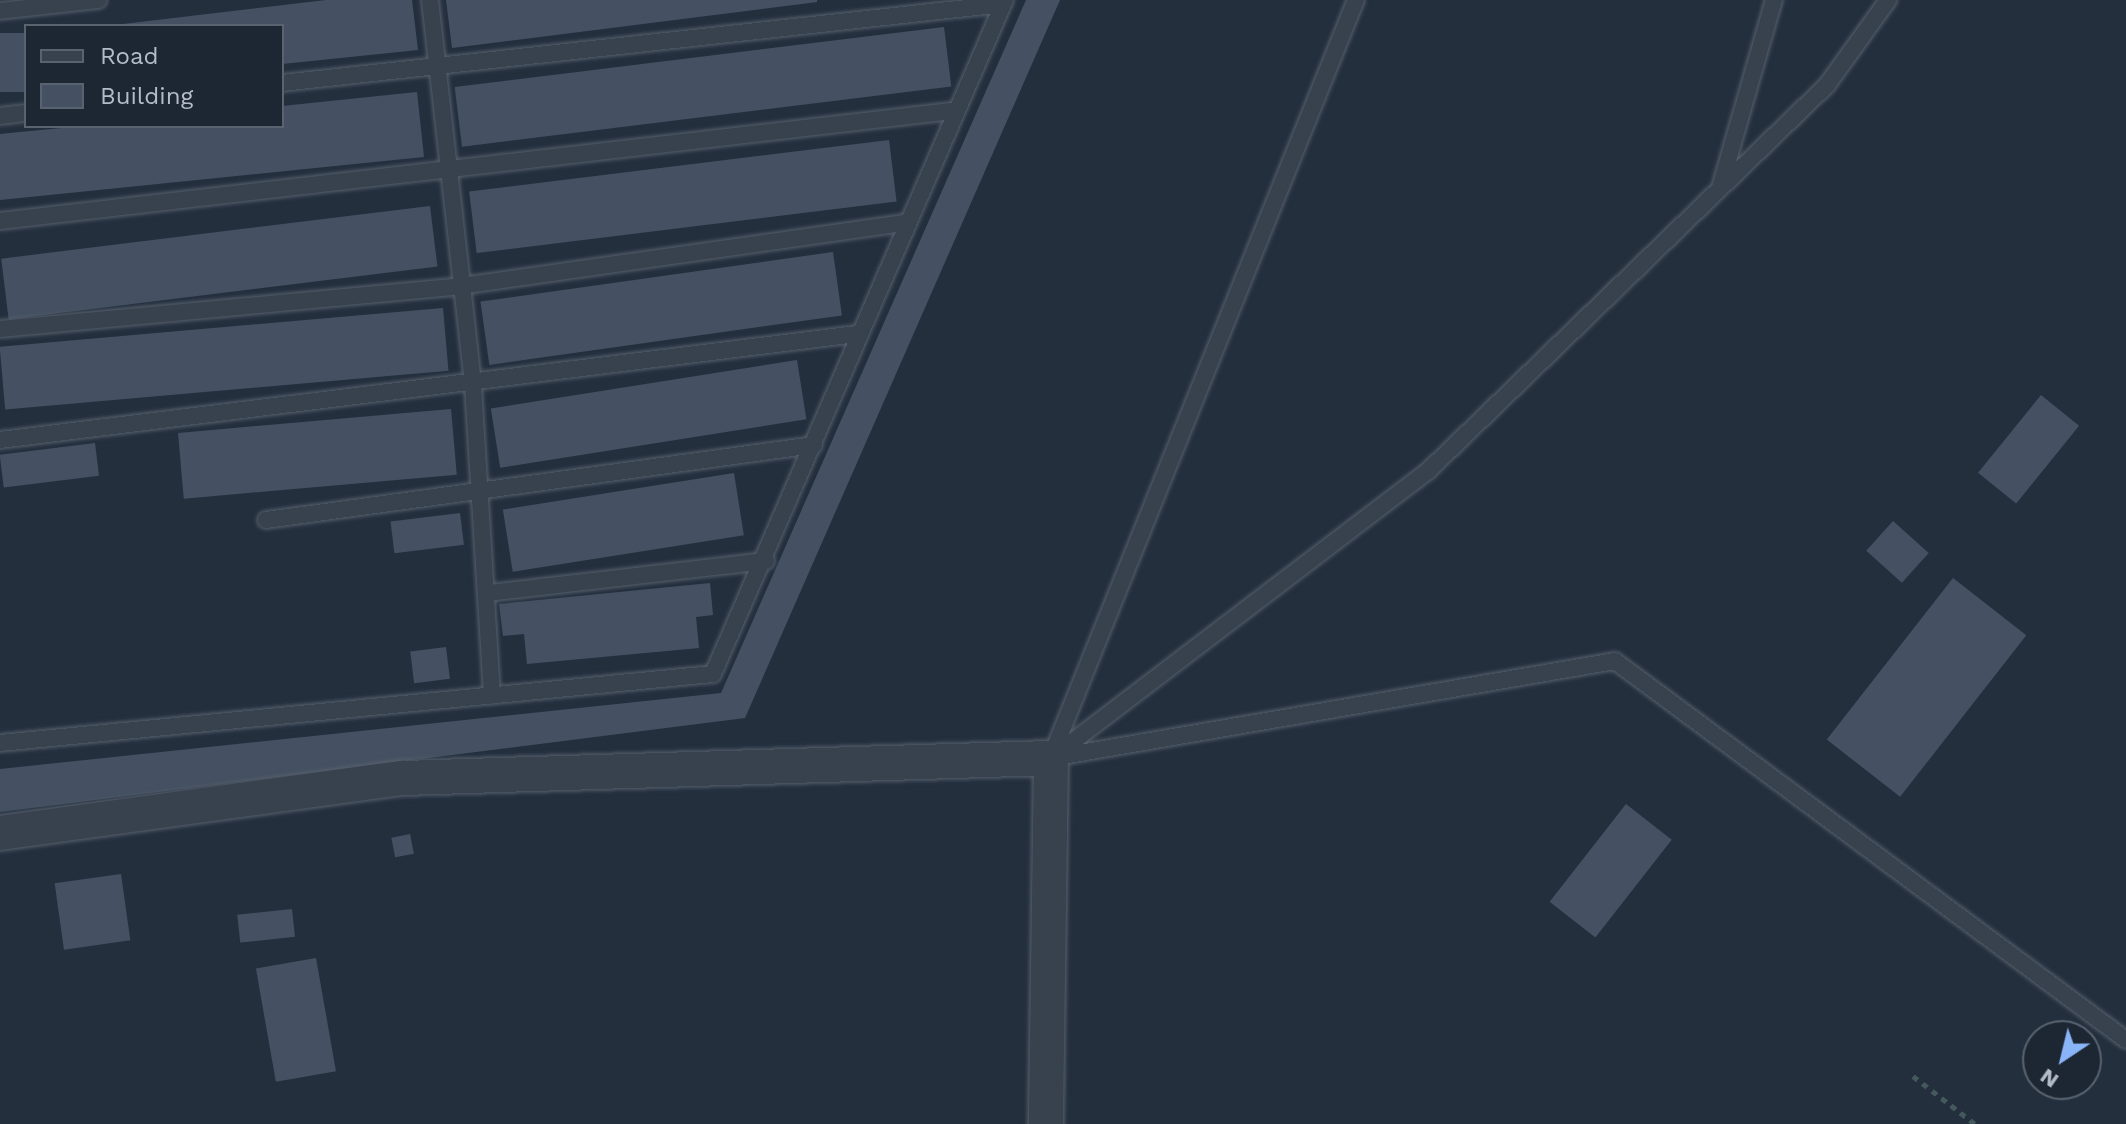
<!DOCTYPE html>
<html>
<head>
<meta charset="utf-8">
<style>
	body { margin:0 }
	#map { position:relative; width:2126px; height:1124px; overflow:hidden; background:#242f3e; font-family:"Work Sans",sans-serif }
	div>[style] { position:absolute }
	.building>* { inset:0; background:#455162; transform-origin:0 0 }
	.path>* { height:5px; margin-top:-2.5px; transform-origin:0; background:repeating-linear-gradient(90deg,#44595c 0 6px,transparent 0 12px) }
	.roads { filter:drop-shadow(0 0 2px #565f6c) drop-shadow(0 0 2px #565f6c) }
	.lane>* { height:16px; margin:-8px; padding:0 8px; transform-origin:8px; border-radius:8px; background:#38414e }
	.street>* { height:34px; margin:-17px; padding:0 17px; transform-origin:17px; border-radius:17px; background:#38414e }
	span { translate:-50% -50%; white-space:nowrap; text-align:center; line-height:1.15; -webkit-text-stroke:8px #1d2633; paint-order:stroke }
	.legend { position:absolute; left:24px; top:24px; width:260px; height:104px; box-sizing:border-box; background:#1d2633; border:2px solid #59626f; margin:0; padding:10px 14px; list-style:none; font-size:24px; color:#b4bcc9 }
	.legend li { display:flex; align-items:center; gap:16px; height:40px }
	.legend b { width:40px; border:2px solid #59626f }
	.north { position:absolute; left:2022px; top:1020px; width:80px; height:80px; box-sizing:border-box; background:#1d2633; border:2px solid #59626f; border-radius:50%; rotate:215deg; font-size:22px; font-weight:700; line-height:32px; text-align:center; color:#b4bcc9 }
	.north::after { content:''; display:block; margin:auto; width:28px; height:36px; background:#8ab4f8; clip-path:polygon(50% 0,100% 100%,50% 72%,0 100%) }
</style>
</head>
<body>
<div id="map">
	<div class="building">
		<i style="clip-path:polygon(326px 0,412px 0,418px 50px,282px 64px,282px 26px,106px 26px)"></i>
		<i style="clip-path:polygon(446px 0,817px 0,817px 2px,452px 48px)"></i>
		<i style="clip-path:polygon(1026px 0,1060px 0,745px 718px,0 812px,0 769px,721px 693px)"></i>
		<i style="left:944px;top:27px;width:60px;height:493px;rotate:83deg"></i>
		<i style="left:26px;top:33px;width:59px;height:26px;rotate:90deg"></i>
		<i style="clip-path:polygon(417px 92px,424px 157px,0 200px,0 134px,82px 126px,282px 126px,282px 106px)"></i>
		<i style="left:889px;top:140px;width:62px;height:423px;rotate:83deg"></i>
		<i style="left:430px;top:206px;width:61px;height:432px;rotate:83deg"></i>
		<i style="left:833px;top:252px;width:64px;height:356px;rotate:82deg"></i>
		<i style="left:443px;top:308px;width:63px;height:445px;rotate:85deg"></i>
		<i style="left:797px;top:360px;width:60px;height:310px;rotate:81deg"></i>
		<i style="left:2041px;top:395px;width:49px;height:100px;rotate:39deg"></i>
		<i style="left:451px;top:409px;width:66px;height:274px;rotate:85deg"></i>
		<i style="left:95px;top:443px;width:33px;height:96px;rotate:83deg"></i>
		<i style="left:734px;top:473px;width:63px;height:234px;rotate:81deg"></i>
		<i style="left:460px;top:513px;width:32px;height:70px;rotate:83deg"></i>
		<i style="left:1893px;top:521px;width:48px;height:40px;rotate:42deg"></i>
		<i style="left:1953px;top:578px;width:93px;height:205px;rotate:38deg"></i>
		<i style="clip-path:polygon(710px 583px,713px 615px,696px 617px,699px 648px,527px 664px,524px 634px,503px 636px,499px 604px)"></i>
		<i style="left:446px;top:647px;width:32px;height:36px;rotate:83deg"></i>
		<i style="left:1626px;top:804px;width:58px;height:124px;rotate:38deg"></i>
		<i style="left:410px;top:834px;width:20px;height:19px;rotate:79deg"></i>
		<i style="left:121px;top:874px;width:67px;height:67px;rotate:82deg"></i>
		<i style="left:292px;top:909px;width:28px;height:55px;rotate:84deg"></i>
		<i style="left:316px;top:958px;width:115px;height:61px;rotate:80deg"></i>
	</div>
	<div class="path">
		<i style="left:1913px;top:1076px;width:78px;rotate:37.7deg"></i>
	</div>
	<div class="roads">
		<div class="lane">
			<i style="left:430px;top:0;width:387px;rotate:83.6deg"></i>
			<i style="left:473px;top:385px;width:311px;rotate:86.5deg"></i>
			<i style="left:0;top:11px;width:99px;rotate:-6.4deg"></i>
			<i style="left:282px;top:83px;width:725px;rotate:-6.25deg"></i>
			<i style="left:0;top:116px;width:26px;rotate:-7deg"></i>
			<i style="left:1720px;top:188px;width:196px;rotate:-74deg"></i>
			<i style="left:0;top:221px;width:958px;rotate:-6.59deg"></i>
			<i style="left:0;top:329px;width:463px;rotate:-5.3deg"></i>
			<i style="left:461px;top:286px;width:449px;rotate:-8.1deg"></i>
			<i style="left:0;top:440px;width:864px;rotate:-7.05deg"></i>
			<i style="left:266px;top:520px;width:553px;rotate:-7.79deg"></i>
			<i style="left:489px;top:593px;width:279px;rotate:-6.6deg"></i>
			<i style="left:0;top:743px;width:716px;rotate:-5.53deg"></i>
			<i style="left:713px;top:674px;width:735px;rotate:-66.58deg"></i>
			<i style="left:1055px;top:755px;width:469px;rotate:-37.3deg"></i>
			<i style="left:1428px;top:471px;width:555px;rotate:-44.05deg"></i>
			<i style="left:1827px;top:85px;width:105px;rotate:-54.3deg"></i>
			<i style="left:1051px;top:757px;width:816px;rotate:-68.06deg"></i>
			<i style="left:1051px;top:758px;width:572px;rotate:-9.76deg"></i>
			<i style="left:1615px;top:661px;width:636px;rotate:36.56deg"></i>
		</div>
		<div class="street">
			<i style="left:0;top:833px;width:407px;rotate:-7.8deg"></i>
			<i style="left:403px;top:778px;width:648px;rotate:-1.77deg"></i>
			<i style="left:1051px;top:758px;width:366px;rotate:90.8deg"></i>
		</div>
	</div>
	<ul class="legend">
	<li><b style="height:10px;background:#38414e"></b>Road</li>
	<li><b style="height:22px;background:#455162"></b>Building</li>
	</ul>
	<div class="north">N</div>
</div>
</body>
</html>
